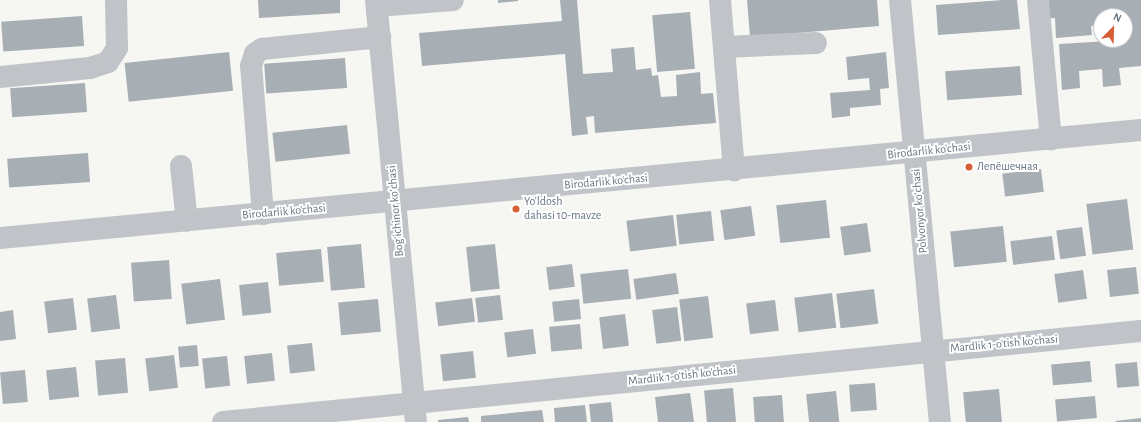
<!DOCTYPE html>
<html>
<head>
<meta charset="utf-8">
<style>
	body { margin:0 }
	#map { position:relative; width:1141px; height:422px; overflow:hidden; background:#f6f6f3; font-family:"Alegreya Sans",sans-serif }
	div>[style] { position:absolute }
	.building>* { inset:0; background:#a7aeb4; transform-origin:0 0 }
	.minor>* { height:22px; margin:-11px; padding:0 11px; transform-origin:11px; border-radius:11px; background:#c0c3c7 }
	.dots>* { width:11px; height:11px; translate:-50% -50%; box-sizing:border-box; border:2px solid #fff; border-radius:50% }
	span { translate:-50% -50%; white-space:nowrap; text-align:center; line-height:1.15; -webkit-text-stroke:4px #fff; paint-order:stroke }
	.street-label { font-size:12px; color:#677582 }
	.poi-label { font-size:12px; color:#677582 }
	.left { translate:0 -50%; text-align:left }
	.north { position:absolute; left:1093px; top:8px; width:40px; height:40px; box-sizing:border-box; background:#fff; border:1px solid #c2c8cd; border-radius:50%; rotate:23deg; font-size:11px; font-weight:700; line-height:16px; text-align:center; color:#677582 }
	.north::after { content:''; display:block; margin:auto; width:14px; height:18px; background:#d75f33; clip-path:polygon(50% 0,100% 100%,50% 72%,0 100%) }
</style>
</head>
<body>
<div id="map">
	<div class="building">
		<i style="clip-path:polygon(258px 0,340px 0,340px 13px,259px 18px)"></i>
		<i style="clip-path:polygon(498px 0,518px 0,518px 1px,498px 3px)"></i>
		<i style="clip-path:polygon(560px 0,577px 0,583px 74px,613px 72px,611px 49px,634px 47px,636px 70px,651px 68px,652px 76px,658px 75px,661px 97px,677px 96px,676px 75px,700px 72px,701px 94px,713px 93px,716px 123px,595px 133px,594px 116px,586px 117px,588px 134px,572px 136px,565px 54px,422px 66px,419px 33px,562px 21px)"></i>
		<i style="clip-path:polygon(747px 0,877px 0,879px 26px,750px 37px)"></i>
		<i style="clip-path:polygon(1003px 0,1017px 0,1020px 29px,938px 35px,936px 5px)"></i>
		<i style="clip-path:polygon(1044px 0,1141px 0,1141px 66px,1119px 68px,1121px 85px,1103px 87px,1102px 69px,1079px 71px,1080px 88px,1062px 90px,1059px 44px,1125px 40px,1125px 16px,1101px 16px,1101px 25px,1091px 26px,1092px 35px,1056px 38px,1055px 18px,1045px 19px)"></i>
		<i style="left:690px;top:12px;width:57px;height:38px;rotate:85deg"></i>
		<i style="left:82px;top:16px;width:30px;height:81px;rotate:86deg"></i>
		<i style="left:229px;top:52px;width:39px;height:105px;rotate:84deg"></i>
		<i style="clip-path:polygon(886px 52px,889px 88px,880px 89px,881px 105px,850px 108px,850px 116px,832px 118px,830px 93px,870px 90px,869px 78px,848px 80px,846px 57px)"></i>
		<i style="left:345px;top:58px;width:30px;height:81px;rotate:86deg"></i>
		<i style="left:1020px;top:66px;width:29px;height:75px;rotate:86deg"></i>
		<i style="left:85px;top:83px;width:29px;height:75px;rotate:86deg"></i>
		<i style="left:347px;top:125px;width:29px;height:75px;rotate:84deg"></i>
		<i style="left:88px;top:153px;width:29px;height:81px;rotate:86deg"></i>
		<i style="left:1041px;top:169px;width:23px;height:39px;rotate:83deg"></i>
		<i style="left:1127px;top:199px;width:51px;height:41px;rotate:83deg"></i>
		<i style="left:826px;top:200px;width:38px;height:50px;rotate:84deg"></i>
		<i style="left:751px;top:206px;width:30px;height:31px;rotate:82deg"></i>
		<i style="left:711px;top:211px;width:30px;height:35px;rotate:84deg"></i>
		<i style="left:673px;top:215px;width:31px;height:47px;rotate:83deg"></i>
		<i style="left:867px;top:223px;width:29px;height:27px;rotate:82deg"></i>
		<i style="left:1003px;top:226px;width:36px;height:53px;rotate:84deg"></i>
		<i style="left:1082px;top:227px;width:29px;height:26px;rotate:82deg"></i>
		<i style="left:1052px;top:236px;width:24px;height:42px;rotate:83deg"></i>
		<i style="left:361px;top:244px;width:44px;height:34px;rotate:85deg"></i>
		<i style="left:495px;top:244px;width:45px;height:29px;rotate:84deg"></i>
		<i style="left:321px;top:249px;width:33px;height:45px;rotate:85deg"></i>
		<i style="left:169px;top:260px;width:39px;height:38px;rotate:86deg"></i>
		<i style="left:572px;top:264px;width:23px;height:26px;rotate:83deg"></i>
		<i style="left:1136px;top:267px;width:27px;height:29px;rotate:84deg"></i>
		<i style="left:628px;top:269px;width:30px;height:48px;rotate:84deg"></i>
		<i style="left:1083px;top:270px;width:29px;height:29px;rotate:82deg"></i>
		<i style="left:676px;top:273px;width:21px;height:43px;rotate:82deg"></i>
		<i style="left:220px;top:279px;width:41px;height:39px;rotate:83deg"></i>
		<i style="left:268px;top:282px;width:31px;height:29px;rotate:84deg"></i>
		<i style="left:874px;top:289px;width:35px;height:38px;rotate:83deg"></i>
		<i style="left:832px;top:293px;width:35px;height:38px;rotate:83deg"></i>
		<i style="left:116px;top:295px;width:34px;height:29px;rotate:83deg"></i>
		<i style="left:500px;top:295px;width:25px;height:25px;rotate:83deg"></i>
		<i style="left:708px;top:296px;width:42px;height:29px;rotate:83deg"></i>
		<i style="left:73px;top:298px;width:32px;height:29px;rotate:83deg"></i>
		<i style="left:472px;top:298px;width:24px;height:37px;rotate:83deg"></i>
		<i style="left:378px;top:299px;width:33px;height:40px;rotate:85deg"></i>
		<i style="left:579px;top:299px;width:20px;height:27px;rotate:84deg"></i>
		<i style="left:775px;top:300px;width:31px;height:29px;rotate:83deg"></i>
		<i style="left:677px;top:307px;width:34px;height:25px;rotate:83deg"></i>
		<i style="clip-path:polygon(13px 310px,16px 339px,0 341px,0 312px)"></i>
		<i style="left:625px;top:314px;width:32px;height:26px;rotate:83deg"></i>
		<i style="left:580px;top:324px;width:25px;height:31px;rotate:85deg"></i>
		<i style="left:533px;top:329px;width:25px;height:29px;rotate:83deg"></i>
		<i style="left:312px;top:343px;width:28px;height:25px;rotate:84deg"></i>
		<i style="left:197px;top:345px;width:21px;height:19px;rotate:85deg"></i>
		<i style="left:473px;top:351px;width:27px;height:33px;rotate:84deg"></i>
		<i style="left:272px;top:353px;width:28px;height:28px;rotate:84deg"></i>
		<i style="left:174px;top:355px;width:33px;height:29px;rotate:83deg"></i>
		<i style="left:227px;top:356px;width:30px;height:25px;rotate:84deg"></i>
		<i style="left:125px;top:358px;width:35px;height:30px;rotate:85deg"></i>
		<i style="left:1090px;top:361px;width:21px;height:39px;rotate:85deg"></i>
		<i style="left:1137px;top:362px;width:24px;height:22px;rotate:85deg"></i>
		<i style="left:76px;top:367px;width:30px;height:30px;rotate:84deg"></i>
		<i style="left:25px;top:370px;width:32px;height:25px;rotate:85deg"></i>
		<i style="left:875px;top:383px;width:27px;height:26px;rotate:86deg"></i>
		<i style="left:733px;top:388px;width:34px;height:29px;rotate:85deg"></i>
		<i style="left:999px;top:389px;width:33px;height:36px;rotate:85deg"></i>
		<i style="left:836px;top:391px;width:31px;height:30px;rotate:84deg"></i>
		<i style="clip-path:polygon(690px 393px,694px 422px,658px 422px,655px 397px)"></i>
		<i style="left:782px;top:395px;width:27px;height:29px;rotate:86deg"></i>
		<i style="left:1095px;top:396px;width:22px;height:40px;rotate:85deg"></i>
		<i style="left:611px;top:402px;width:20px;height:22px;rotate:84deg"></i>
		<i style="clip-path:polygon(585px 405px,587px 422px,555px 422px,554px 408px)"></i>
		<i style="clip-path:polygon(542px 410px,544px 422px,481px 422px,481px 416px)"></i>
		<i style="clip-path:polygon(468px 417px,469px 422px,438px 422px,438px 420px)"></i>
		<i style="clip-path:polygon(1141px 418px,1141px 422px,1116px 422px,1115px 421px)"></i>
	</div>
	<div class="minor">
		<i style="left:376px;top:0;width:424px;rotate:84.6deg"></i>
		<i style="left:720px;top:0;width:171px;rotate:85.3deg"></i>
		<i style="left:900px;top:0;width:424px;rotate:84.6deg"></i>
		<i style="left:1038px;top:0;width:140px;rotate:84.7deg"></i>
		<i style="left:377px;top:6px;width:76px;rotate:-4.5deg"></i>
		<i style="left:724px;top:47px;width:92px;rotate:-2.5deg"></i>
		<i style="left:0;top:77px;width:90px;rotate:-5.7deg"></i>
		<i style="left:90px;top:68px;width:19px;rotate:-18deg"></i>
		<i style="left:108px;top:62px;width:17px;rotate:-57deg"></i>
		<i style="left:117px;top:48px;width:48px;rotate:-91.2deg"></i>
		<i style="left:181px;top:166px;width:55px;rotate:83.8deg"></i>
		<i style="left:263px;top:214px;width:148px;rotate:-94.6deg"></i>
		<i style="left:251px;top:66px;width:13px;rotate:-72deg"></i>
		<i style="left:255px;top:54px;width:9px;rotate:-36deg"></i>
		<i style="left:262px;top:49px;width:119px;rotate:-5.8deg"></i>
		<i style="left:0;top:238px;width:1146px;rotate:-5.41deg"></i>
		<i style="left:223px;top:422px;width:922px;rotate:-5.66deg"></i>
	</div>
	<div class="dots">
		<i style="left:969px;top:167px;background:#d75f33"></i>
		<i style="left:516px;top:209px;background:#d75f33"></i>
	</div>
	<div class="street-label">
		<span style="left:929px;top:151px;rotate:-6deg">Birodarlik ko'chasi</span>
		<span style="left:606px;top:182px;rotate:-5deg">Birodarlik ko'chasi</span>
		<span style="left:396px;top:211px;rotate:-95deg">Bogʻichinor koʻchasi</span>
		<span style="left:920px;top:211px;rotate:-95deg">Polvonyor koʻchasi</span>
		<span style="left:284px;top:212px;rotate:-5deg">Birodarlik ko'chasi</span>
		<span style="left:1004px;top:344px;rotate:-5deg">Mardlik 1-o'tish ko'chasi</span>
		<span style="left:682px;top:376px;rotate:-6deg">Mardlik 1-o'tish ko'chasi</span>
	</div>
	<div class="poi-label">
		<span class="left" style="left:977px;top:167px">Лепёшечная</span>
		<span class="left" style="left:524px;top:209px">Yo'ldosh<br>dahasi 10-mavze</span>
	</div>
	<div class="north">N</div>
</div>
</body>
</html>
